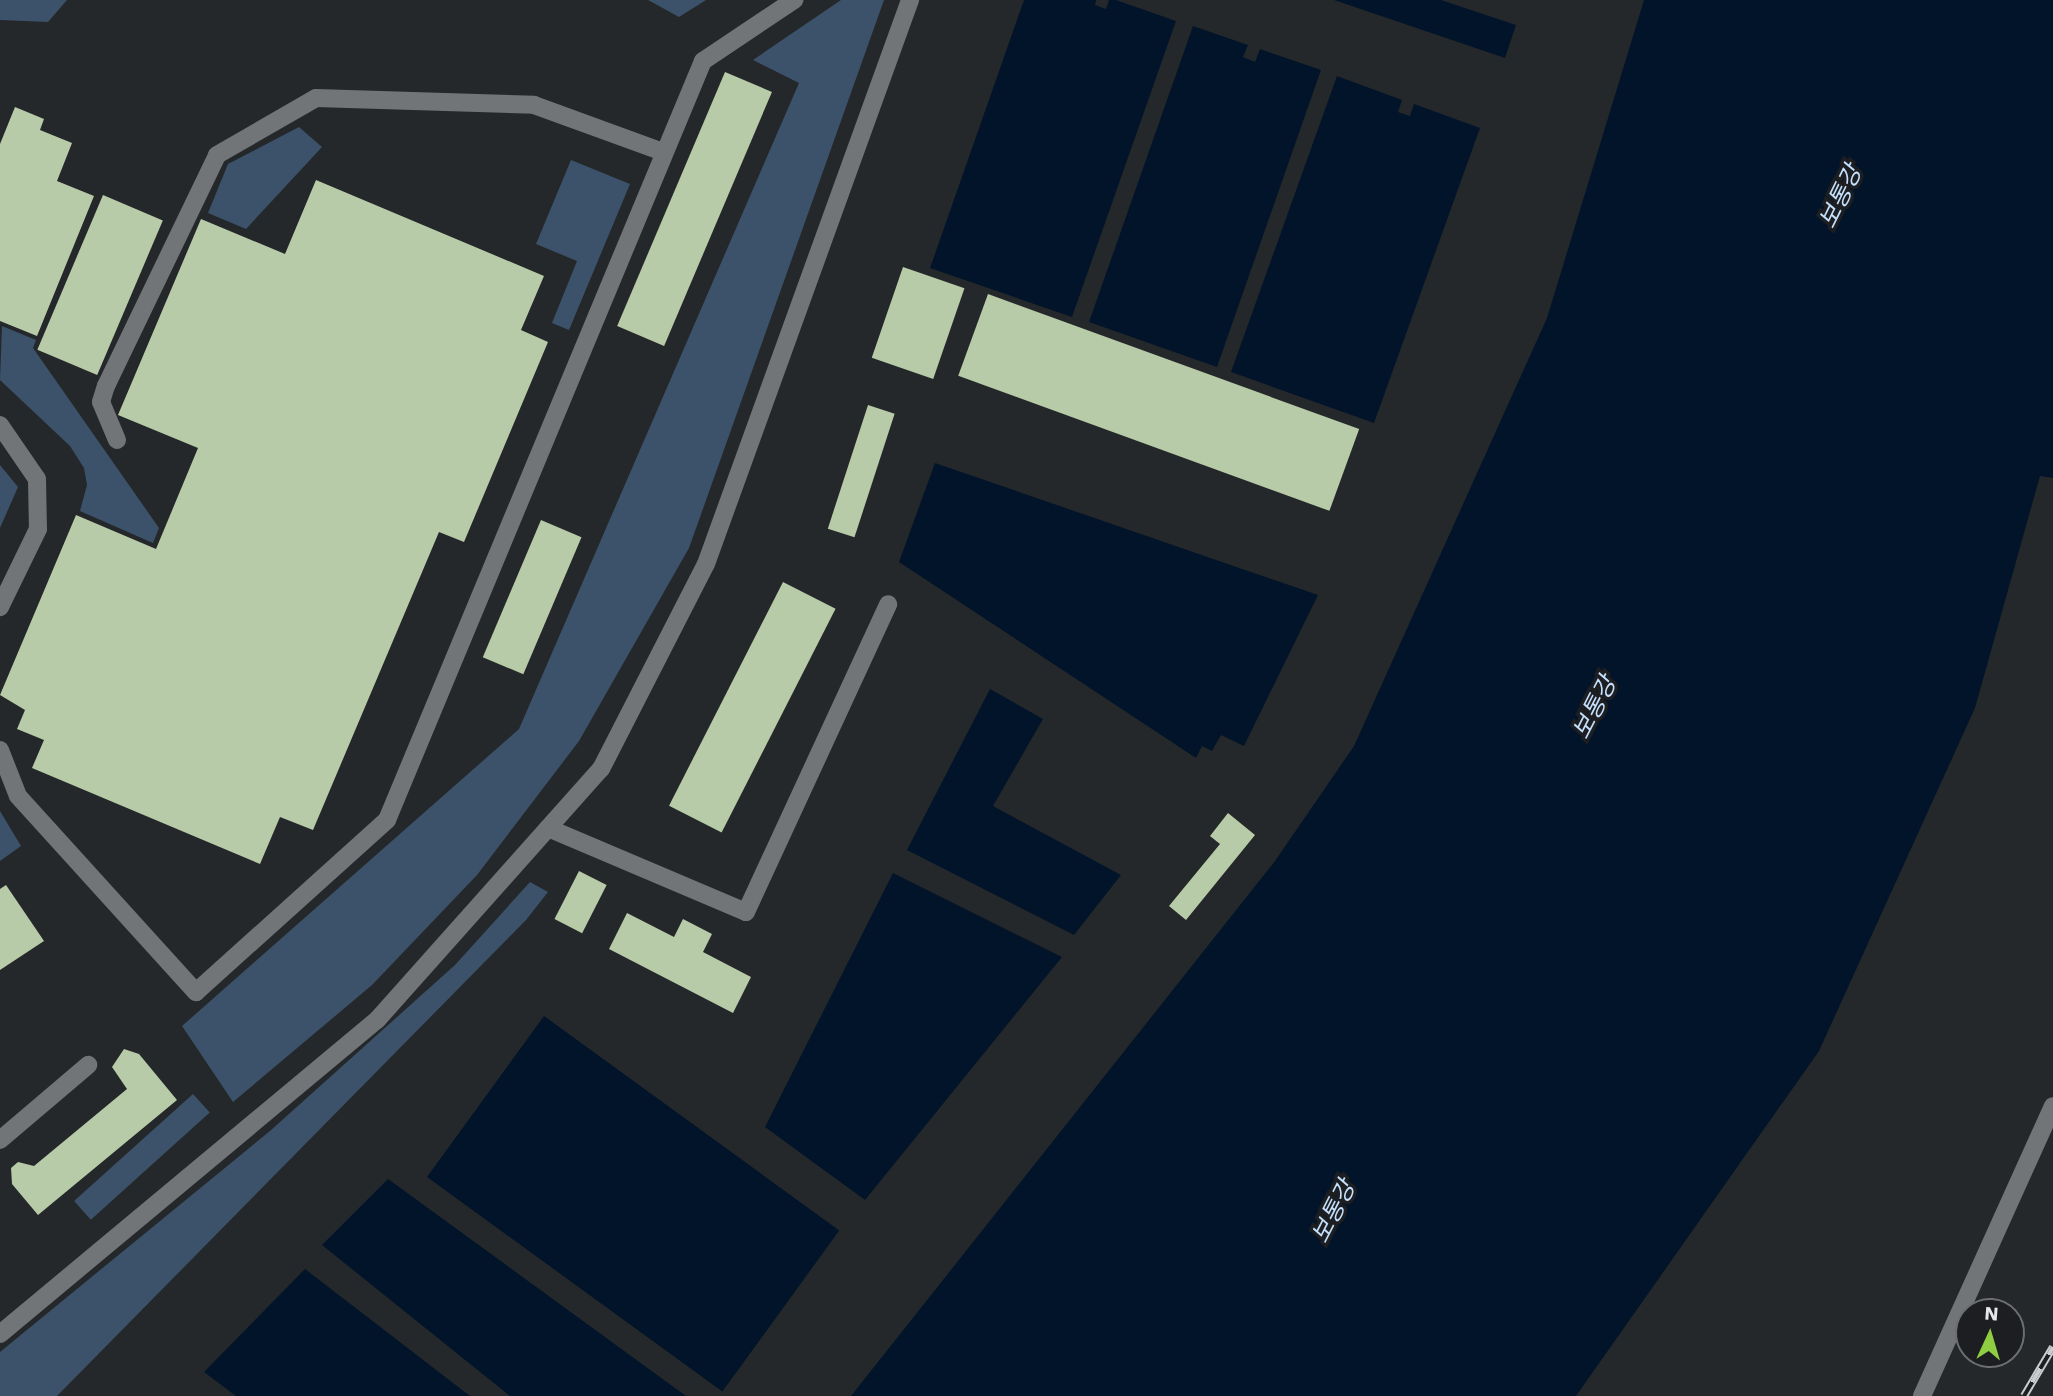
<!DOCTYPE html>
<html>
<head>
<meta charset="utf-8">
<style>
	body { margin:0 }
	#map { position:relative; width:2053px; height:1396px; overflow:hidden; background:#25282a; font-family:"Work Sans","Noto Sans KR",sans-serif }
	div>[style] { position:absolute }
	.green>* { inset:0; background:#3b526a; transform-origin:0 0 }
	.water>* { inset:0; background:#01142a; transform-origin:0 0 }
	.building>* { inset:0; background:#b8cba8; transform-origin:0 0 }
	.service>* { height:18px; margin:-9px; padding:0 9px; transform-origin:9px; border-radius:9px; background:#727578 }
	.minor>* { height:18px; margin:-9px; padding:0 9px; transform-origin:9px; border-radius:9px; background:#727578 }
	.secondary>* { height:18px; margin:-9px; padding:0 9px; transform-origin:9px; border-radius:9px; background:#727578 }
	.rail>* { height:8px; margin-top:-4px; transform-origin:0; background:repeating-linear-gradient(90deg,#1c1e21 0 16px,#cbcdce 0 32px); box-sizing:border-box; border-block:2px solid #cbcdce }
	span { translate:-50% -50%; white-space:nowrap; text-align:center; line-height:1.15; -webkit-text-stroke:7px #1c1e21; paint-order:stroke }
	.water-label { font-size:24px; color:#c5e0fd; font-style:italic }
	.north { position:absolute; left:1955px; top:1298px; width:70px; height:70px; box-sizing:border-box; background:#1c1e21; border:2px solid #6c6e71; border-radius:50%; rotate:4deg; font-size:19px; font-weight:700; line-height:28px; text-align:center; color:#e5e7e8 }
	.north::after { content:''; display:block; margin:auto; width:24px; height:32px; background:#8fcd42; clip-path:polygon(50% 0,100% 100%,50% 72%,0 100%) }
</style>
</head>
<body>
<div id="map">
	<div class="green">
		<i style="clip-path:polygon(0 0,67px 0,48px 22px,0 20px)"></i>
		<i style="clip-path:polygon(648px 0,706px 0,679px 17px)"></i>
		<i style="clip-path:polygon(841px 0,884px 0,689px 548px,579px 741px,477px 875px,372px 985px,233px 1102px,182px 1026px,519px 729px,799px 83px,753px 60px)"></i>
		<i style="clip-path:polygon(299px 127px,322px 147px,246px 229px,208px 213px,228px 164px)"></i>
		<i style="clip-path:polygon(571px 160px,630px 184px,569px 330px,552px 323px,577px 261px,536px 244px)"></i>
		<i style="clip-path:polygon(2px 326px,36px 340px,33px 348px,159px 528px,153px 543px,80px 511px,87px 485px,84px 468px,70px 446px,0 380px)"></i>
		<i style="clip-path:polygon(0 465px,18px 487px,0 528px)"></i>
		<i style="clip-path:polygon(0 811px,21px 846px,0 861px)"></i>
		<i style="clip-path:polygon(530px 882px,548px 892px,526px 920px,57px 1396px,0 1396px,0 1352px,270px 1131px,455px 965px)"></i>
		<i style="left:193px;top:1094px;width:25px;height:160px;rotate:48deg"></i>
	</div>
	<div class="water">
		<i style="clip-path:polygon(1024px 0,1096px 0,1095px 5px,1106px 9px,1109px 0,1116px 0,1176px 21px,1072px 317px,930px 268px)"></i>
		<i style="clip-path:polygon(1334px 0,1441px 0,1516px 25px,1505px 58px)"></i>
		<i style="clip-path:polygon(1644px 0,2053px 0,2053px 478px,2040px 476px,1975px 708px,1819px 1051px,1576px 1396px,851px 1396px,1275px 861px,1354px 746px,1547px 318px)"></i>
		<i style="clip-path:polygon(1193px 26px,1248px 45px,1243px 57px,1255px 62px,1260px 49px,1321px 70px,1217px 367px,1089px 322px)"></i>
		<i style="clip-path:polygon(1337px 76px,1402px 100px,1398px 112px,1410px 116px,1414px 104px,1480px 128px,1374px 423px,1231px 372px)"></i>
		<i style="clip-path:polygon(935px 463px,1318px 595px,1244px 746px,1221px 735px,1212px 751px,1202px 746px,1196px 758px,899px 562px)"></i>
		<i style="clip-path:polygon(990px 689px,1043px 719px,993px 806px,1121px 875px,1074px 935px,907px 850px)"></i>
		<i style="clip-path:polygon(893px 873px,1062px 957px,865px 1200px,765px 1127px)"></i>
		<i style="left:544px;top:1016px;width:365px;height:199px;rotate:36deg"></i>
		<i style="clip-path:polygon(388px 1179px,686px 1396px,510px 1396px,322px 1245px)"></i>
		<i style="clip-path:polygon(305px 1269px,470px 1396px,236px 1396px,204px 1372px)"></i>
	</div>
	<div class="building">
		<i style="left:725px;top:72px;width:51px;height:276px;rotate:23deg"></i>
		<i style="clip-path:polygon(15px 107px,44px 119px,40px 130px,72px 143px,57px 181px,94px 196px,37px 336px,0 321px,0 144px)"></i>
		<i style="clip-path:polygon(316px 180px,544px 276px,521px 330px,548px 342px,464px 542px,439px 532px,313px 830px,280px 817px,260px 864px,32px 768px,44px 740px,17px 729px,25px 710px,0 695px,76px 515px,156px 549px,198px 448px,118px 415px,201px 219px,285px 254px)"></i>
		<i style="left:103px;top:195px;width:65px;height:168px;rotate:23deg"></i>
		<i style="left:903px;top:267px;width:65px;height:96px;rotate:19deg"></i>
		<i style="left:988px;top:294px;width:395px;height:87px;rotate:20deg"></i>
		<i style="left:868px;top:405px;width:28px;height:130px;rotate:18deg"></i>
		<i style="left:541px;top:520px;width:44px;height:149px;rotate:23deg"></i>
		<i style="left:783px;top:582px;width:59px;height:251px;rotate:27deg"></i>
		<i style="clip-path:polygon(1228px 813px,1255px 835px,1186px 920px,1169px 906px,1220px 844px,1210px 836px)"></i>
		<i style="left:579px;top:871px;width:31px;height:54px;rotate:27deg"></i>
		<i style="clip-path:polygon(6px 885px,44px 941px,0 970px,0 889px)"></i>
		<i style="clip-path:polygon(627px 913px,674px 937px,683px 919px,712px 934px,703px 952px,751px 977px,733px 1013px,609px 949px)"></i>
		<i style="clip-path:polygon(124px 1049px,139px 1054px,177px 1100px,38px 1215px,12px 1184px,11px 1168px,18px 1162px,34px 1166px,127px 1089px,112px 1067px)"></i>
	</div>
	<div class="service">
		<i style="left:0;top:425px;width:65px;rotate:55.6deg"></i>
		<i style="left:37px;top:479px;width:50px;rotate:88.9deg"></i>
		<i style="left:38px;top:529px;width:87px;rotate:116deg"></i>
		<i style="left:117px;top:440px;width:41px;rotate:-112.8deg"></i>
		<i style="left:101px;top:402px;width:17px;rotate:-73deg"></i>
		<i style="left:106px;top:386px;width:256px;rotate:-64.3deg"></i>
		<i style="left:217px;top:155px;width:114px;rotate:-29.9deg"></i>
		<i style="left:316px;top:98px;width:218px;rotate:1.8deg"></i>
		<i style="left:534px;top:105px;width:137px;rotate:20deg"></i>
		<i style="left:0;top:750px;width:49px;rotate:68.6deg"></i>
		<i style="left:18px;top:796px;width:265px;rotate:47.8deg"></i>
		<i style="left:196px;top:992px;width:257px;rotate:-42deg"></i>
		<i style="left:387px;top:820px;width:822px;rotate:-67.4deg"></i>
		<i style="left:703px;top:61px;width:110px;rotate:-33.8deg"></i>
		<i style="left:548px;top:828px;width:215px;rotate:23deg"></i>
		<i style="left:746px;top:912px;width:339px;rotate:-65.2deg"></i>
		<i style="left:0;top:1140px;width:116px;rotate:-40.4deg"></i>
	</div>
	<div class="minor">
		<i style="left:0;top:1334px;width:491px;rotate:-39.8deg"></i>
		<i style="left:377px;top:1020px;width:336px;rotate:-48.3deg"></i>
		<i style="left:601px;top:769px;width:230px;rotate:-62.9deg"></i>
		<i style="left:706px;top:564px;width:600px;rotate:-70.11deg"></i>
	</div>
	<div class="secondary">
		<i style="left:1922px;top:1396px;width:318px;rotate:-65.7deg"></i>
	</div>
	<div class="rail">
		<i style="left:2024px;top:1396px;width:57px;rotate:-59.4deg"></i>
	</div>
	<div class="water-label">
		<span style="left:1841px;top:197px;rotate:-64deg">보통강</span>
		<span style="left:1595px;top:708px;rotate:-63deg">보통강</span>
		<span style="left:1334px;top:1212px;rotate:-63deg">보통강</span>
	</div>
	<div class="north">N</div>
</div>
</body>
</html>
